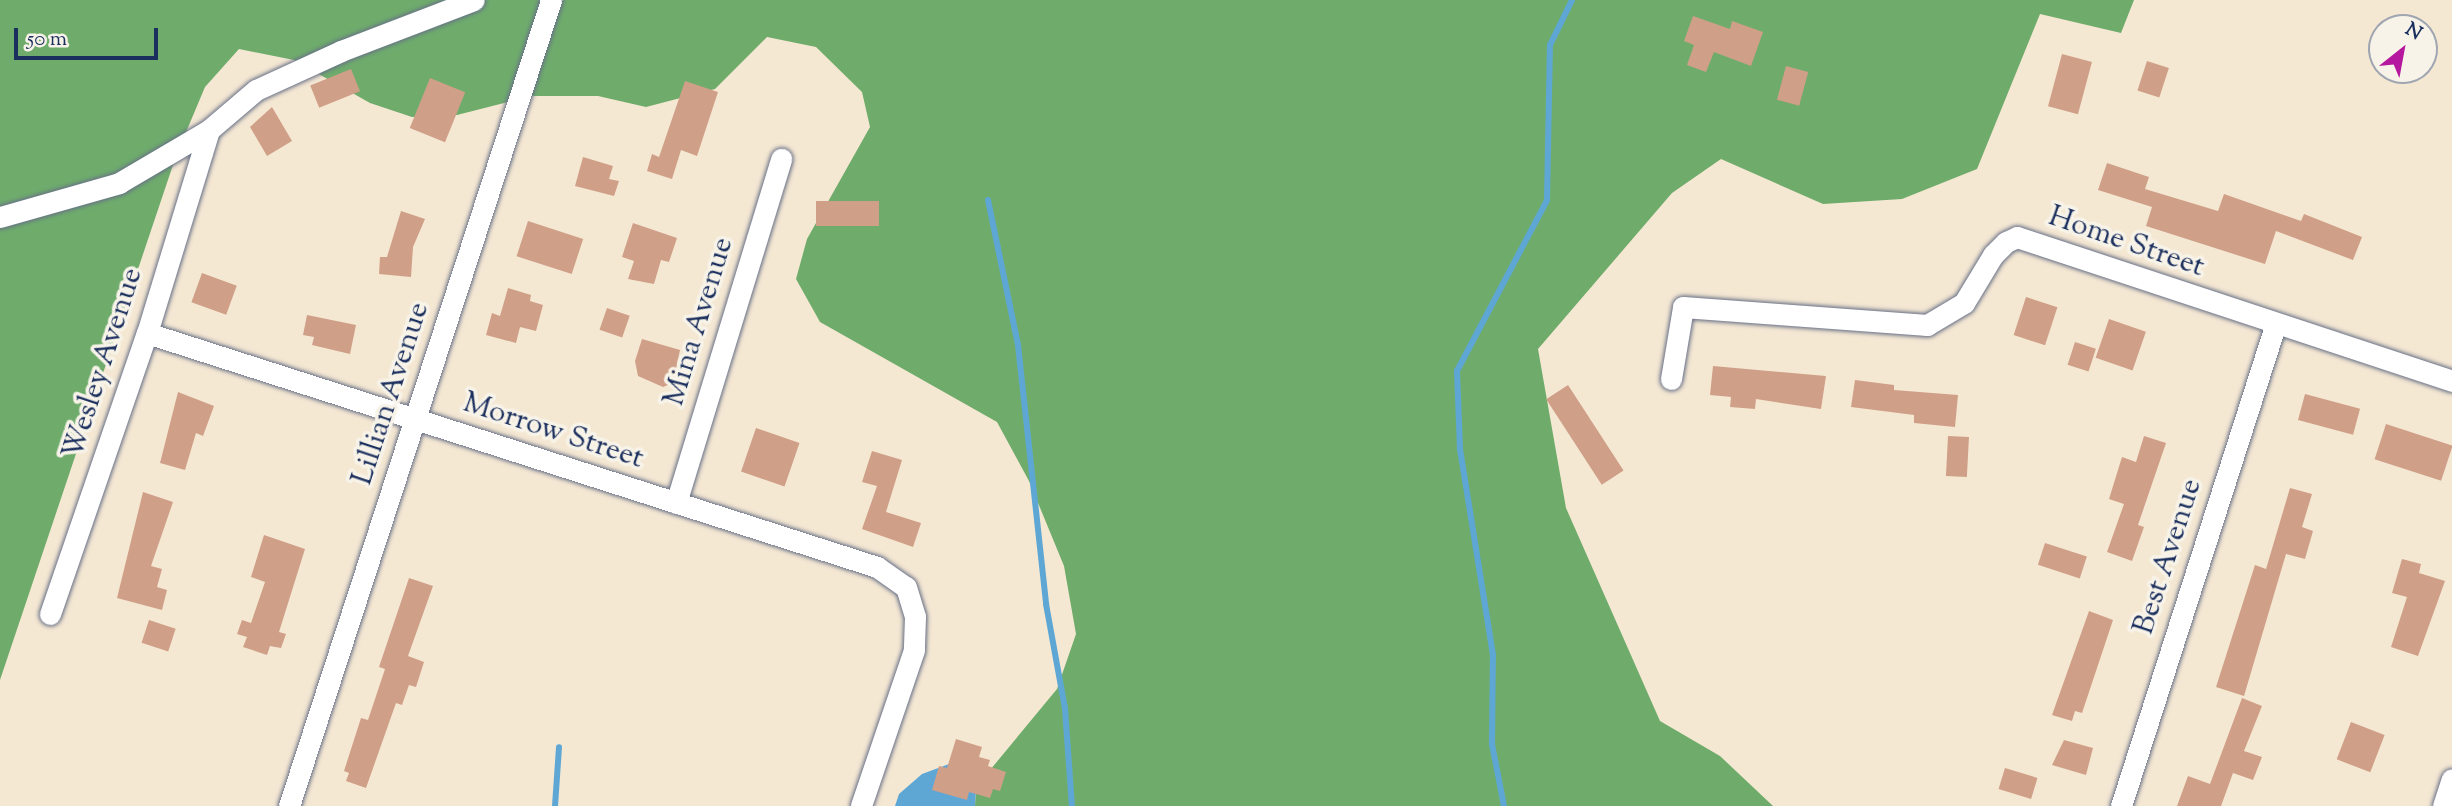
<!DOCTYPE html>
<html>
<head>
<meta charset="utf-8">
<style>
	body { margin:0 }
	#map { position:relative; width:2452px; height:806px; overflow:hidden; background:#f5e8d3; font-family:"Sorts Mill Goudy",serif }
	div>[style] { position:absolute }
	.forest>* { inset:0; background:#6fac6c }
	.water>* { inset:0; background:#5ea7d5 }
	.stream>* { height:6px; margin:-3px; padding:0 3px; transform-origin:3px; border-radius:3px; background:#5ea7d5 }
	.building>* { inset:0; background:#d09f88; transform-origin:0 0 }
	.roads { filter:drop-shadow(0 0 2px #677087) drop-shadow(0 0 2px #677087) }
	.minor>* { height:21px; margin:-10.5px; padding:0 10.5px; transform-origin:10.5px; border-radius:10.5px; background:#fff }
	span { translate:-50% -50%; white-space:nowrap; text-align:center; line-height:1.15; -webkit-text-stroke:7px #f7f3e8; paint-order:stroke }
	.street-label { font-size:30px; color:#1b2f5e }
	.north { position:absolute; left:2368px; top:14px; width:70px; height:70px; box-sizing:border-box; background:#f7f3e8; border:2px solid #9fa5b1; border-radius:50%; rotate:31deg; font-size:19px; font-weight:700; line-height:28px; text-align:center; color:#1b2f5e }
	.north::after { content:''; display:block; margin:auto; width:24px; height:32px; background:#b5179e; clip-path:polygon(50% 0,100% 100%,50% 72%,0 100%) }
	.scale { position:absolute; left:14px; top:28px; width:144px; height:32px; box-sizing:border-box; border:4px solid #1b2f5e; border-top:0; padding-left:9px; font-size:21px; line-height:24px; white-space:nowrap; color:#1b2f5e; -webkit-text-stroke:5px #f7f3e8; paint-order:stroke }
</style>
</head>
<body>
<div id="map">
	<div class="forest">
		<i style="clip-path:polygon(0 0,2134px 0,2121px 33px,2040px 14px,1977px 169px,1902px 199px,1823px 204px,1721px 159px,1672px 193px,1538px 349px,1566px 508px,1660px 721px,1720px 756px,1773px 806px,975px 806px,976px 787px,1057px 689px,1076px 634px,1064px 566px,1029px 481px,997px 422px,820px 322px,796px 279px,807px 239px,870px 127px,862px 92px,816px 47px,767px 37px,715px 89px,646px 107px,598px 96px,531px 96px,457px 115px,412px 117px,370px 103px,294px 60px,239px 49px,205px 87px,176px 156px,0 680px)"></i>
	</div>
	<div class="water">
		<i style="clip-path:polygon(960px 760px,976px 787px,975px 806px,895px 806px,899px 794px,922px 774px)"></i>
	</div>
	<div class="stream">
		<i style="left:988px;top:200px;width:148px;rotate:78.3deg"></i>
		<i style="left:1018px;top:345px;width:261px;rotate:83.8deg"></i>
		<i style="left:1046px;top:604px;width:107px;rotate:79.7deg"></i>
		<i style="left:1065px;top:709px;width:97px;rotate:85.9deg"></i>
		<i style="left:555px;top:806px;width:59px;rotate:-86.1deg"></i>
		<i style="left:1504px;top:806px;width:63px;rotate:-101deg"></i>
		<i style="left:1492px;top:744px;width:89px;rotate:-89.4deg"></i>
		<i style="left:1493px;top:655px;width:209px;rotate:-99.1deg"></i>
		<i style="left:1460px;top:449px;width:78px;rotate:-92.2deg"></i>
		<i style="left:1457px;top:371px;width:193px;rotate:-62.2deg"></i>
		<i style="left:1547px;top:200px;width:155px;rotate:-88.9deg"></i>
		<i style="left:1550px;top:45px;width:50px;rotate:-63.9deg"></i>
	</div>
	<div class="building">
		<i style="clip-path:polygon(1693px 16px,1730px 29px,1732px 21px,1763px 32px,1751px 66px,1714px 52px,1706px 72px,1687px 65px,1694px 45px,1684px 41px)"></i>
		<i style="left:2062px;top:54px;width:31px;height:54px;rotate:15deg"></i>
		<i style="left:2147px;top:61px;width:23px;height:31px;rotate:18deg"></i>
		<i style="left:1786px;top:66px;width:23px;height:35px;rotate:15deg"></i>
		<i style="left:351px;top:69px;width:24px;height:44px;rotate:68deg"></i>
		<i style="left:430px;top:78px;width:38px;height:54px;rotate:22deg"></i>
		<i style="clip-path:polygon(685px 81px,718px 92px,697px 156px,681px 150px,672px 179px,647px 171px,652px 154px,659px 157px)"></i>
		<i style="clip-path:polygon(272px 107px,292px 141px,267px 156px,250px 127px)"></i>
		<i style="clip-path:polygon(583px 157px,613px 166px,609px 179px,619px 181px,614px 196px,575px 186px)"></i>
		<i style="clip-path:polygon(2107px 163px,2149px 177px,2145px 189px,2218px 211px,2224px 194px,2301px 221px,2304px 214px,2362px 237px,2353px 260px,2276px 231px,2265px 264px,2146px 226px,2152px 207px,2098px 190px)"></i>
		<i style="left:816px;top:201px;width:63px;height:25px"></i>
		<i style="clip-path:polygon(401px 211px,425px 219px,413px 247px,411px 277px,379px 274px,380px 257px,387px 257px)"></i>
		<i style="left:528px;top:221px;width:58px;height:37px;rotate:18deg"></i>
		<i style="clip-path:polygon(633px 223px,677px 238px,669px 262px,661px 260px,654px 284px,628px 279px,634px 261px,622px 257px)"></i>
		<i style="left:202px;top:273px;width:37px;height:31px;rotate:20deg"></i>
		<i style="clip-path:polygon(508px 288px,531px 295px,530px 301px,543px 305px,536px 331px,520px 327px,516px 343px,486px 335px,492px 313px,500px 316px)"></i>
		<i style="left:2026px;top:297px;width:33px;height:40px;rotate:18deg"></i>
		<i style="left:607px;top:308px;width:24px;height:23px;rotate:19deg"></i>
		<i style="clip-path:polygon(307px 315px,356px 325px,350px 354px,312px 345px,314px 337px,303px 335px)"></i>
		<i style="left:2109px;top:319px;width:39px;height:41px;rotate:19deg"></i>
		<i style="clip-path:polygon(642px 339px,680px 350px,673px 383px,663px 387px,638px 376px,635px 361px)"></i>
		<i style="left:2075px;top:342px;width:22px;height:24px;rotate:18deg"></i>
		<i style="clip-path:polygon(1713px 366px,1826px 376px,1821px 409px,1756px 399px,1755px 409px,1730px 407px,1731px 397px,1710px 395px)"></i>
		<i style="clip-path:polygon(1855px 380px,1894px 385px,1894px 390px,1958px 395px,1955px 427px,1914px 423px,1914px 415px,1851px 407px)"></i>
		<i style="left:1568px;top:385px;width:102px;height:26px;rotate:57deg"></i>
		<i style="clip-path:polygon(178px 392px,214px 406px,203px 436px,196px 433px,185px 470px,160px 463px)"></i>
		<i style="left:2305px;top:394px;width:57px;height:27px;rotate:15deg"></i>
		<i style="left:2386px;top:424px;width:70px;height:37px;rotate:18deg"></i>
		<i style="left:756px;top:428px;width:46px;height:46px;rotate:19deg"></i>
		<i style="left:1948px;top:436px;width:21px;height:40px;rotate:3deg"></i>
		<i style="clip-path:polygon(2144px 436px,2166px 443px,2138px 525px,2144px 527px,2132px 561px,2107px 552px,2124px 504px,2109px 499px,2122px 457px,2136px 462px)"></i>
		<i style="clip-path:polygon(872px 451px,902px 460px,886px 512px,921px 523px,913px 547px,862px 529px,877px 486px,862px 482px)"></i>
		<i style="clip-path:polygon(2290px 488px,2312px 494px,2302px 527px,2313px 531px,2305px 559px,2286px 554px,2244px 696px,2216px 687px,2255px 565px,2266px 569px)"></i>
		<i style="clip-path:polygon(143px 492px,173px 502px,151px 566px,162px 569px,157px 587px,167px 590px,162px 610px,117px 598px)"></i>
		<i style="clip-path:polygon(264px 535px,305px 549px,279px 632px,286px 634px,281px 648px,270px 646px,267px 655px,243px 647px,247px 637px,237px 634px,242px 620px,251px 623px,265px 582px,251px 577px)"></i>
		<i style="left:2045px;top:543px;width:44px;height:23px;rotate:18deg"></i>
		<i style="clip-path:polygon(2402px 559px,2421px 564px,2419px 573px,2445px 581px,2418px 656px,2391px 647px,2407px 597px,2392px 593px)"></i>
		<i style="clip-path:polygon(409px 578px,433px 586px,408px 656px,424px 662px,416px 687px,409px 685px,402px 705px,396px 703px,366px 788px,346px 781px,349px 773px,344px 771px,361px 718px,368px 720px,385px 669px,379px 667px)"></i>
		<i style="clip-path:polygon(2089px 611px,2113px 620px,2082px 713px,2075px 711px,2072px 721px,2052px 715px)"></i>
		<i style="left:149px;top:620px;width:28px;height:24px;rotate:18deg"></i>
		<i style="clip-path:polygon(2242px 698px,2262px 706px,2244px 751px,2262px 757px,2253px 780px,2233px 773px,2221px 806px,2177px 806px,2188px 776px,2210px 784px)"></i>
		<i style="left:2351px;top:722px;width:36px;height:40px;rotate:21deg"></i>
		<i style="clip-path:polygon(956px 739px,982px 747px,979px 757px,990px 760px,988px 766px,1006px 772px,1000px 791px,993px 789px,990px 798px,969px 792px,967px 800px,932px 790px,939px 766px,947px 768px)"></i>
		<i style="clip-path:polygon(2064px 740px,2093px 748px,2086px 775px,2052px 765px)"></i>
		<i style="left:2005px;top:768px;width:34px;height:22px;rotate:17deg"></i>
	</div>
	<div class="roads">
		<div class="minor">
			<i style="left:0;top:217px;width:124px;rotate:-15.9deg"></i>
			<i style="left:119px;top:183px;width:104px;rotate:-30.5deg"></i>
			<i style="left:209px;top:130px;width:62px;rotate:-40.4deg"></i>
			<i style="left:256px;top:90px;width:94px;rotate:-24.6deg"></i>
			<i style="left:341px;top:51px;width:142px;rotate:-21deg"></i>
			<i style="left:147px;top:333px;width:767px;rotate:17.77deg"></i>
			<i style="left:877px;top:567px;width:35px;rotate:35deg"></i>
			<i style="left:906px;top:587px;width:31px;rotate:73deg"></i>
			<i style="left:915px;top:617px;width:33px;rotate:92deg"></i>
			<i style="left:914px;top:650px;width:165px;rotate:108.8deg"></i>
			<i style="left:1671px;top:379px;width:73px;rotate:-80.5deg"></i>
			<i style="left:1683px;top:307px;width:245px;rotate:4.2deg"></i>
			<i style="left:1927px;top:325px;width:43px;rotate:-30.7deg"></i>
			<i style="left:1964px;top:303px;width:56px;rotate:-58.9deg"></i>
			<i style="left:1993px;top:255px;width:18px;rotate:-45deg"></i>
			<i style="left:2006px;top:242px;width:12px;rotate:-24deg"></i>
			<i style="left:2017px;top:237px;width:458px;rotate:18.3deg"></i>
			<i style="left:676px;top:503px;width:360px;rotate:-73deg"></i>
			<i style="left:50px;top:614px;width:297px;rotate:-71deg"></i>
			<i style="left:147px;top:333px;width:212px;rotate:-73deg"></i>
			<i style="left:289px;top:806px;width:848px;rotate:-71.99deg"></i>
			<i style="left:2121px;top:806px;width:504px;rotate:-72.21deg"></i>
			<i style="left:2443px;top:806px;width:28px;rotate:-72deg"></i>
		</div>
	</div>
	<div class="street-label">
		<span style="left:2126px;top:243px;rotate:19deg">Home Street</span>
		<span style="left:700px;top:322px;rotate:-73deg">Mina Avenue</span>
		<span style="left:104px;top:364px;rotate:-72deg">Wesley Avenue</span>
		<span style="left:392px;top:394px;rotate:-72deg">Lillian Avenue</span>
		<span style="left:553px;top:432px;rotate:18deg">Morrow Street</span>
		<span style="left:2169px;top:557px;rotate:-72deg">Best Avenue</span>
	</div>
	<div class="north">N</div>
	<div class="scale">50 m</div>
</div>
</body>
</html>
